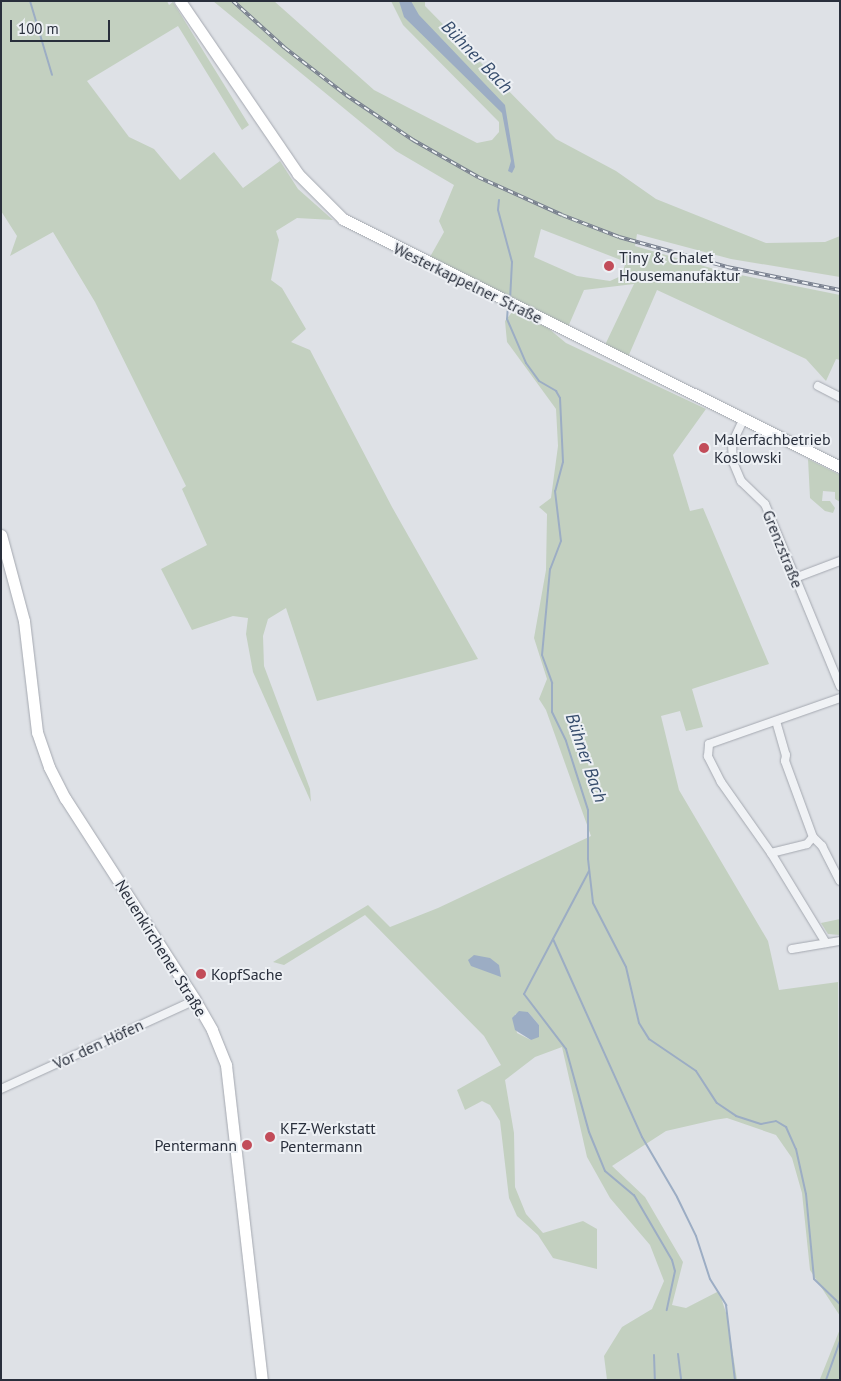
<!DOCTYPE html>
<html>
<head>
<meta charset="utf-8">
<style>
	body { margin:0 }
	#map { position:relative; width:841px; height:1381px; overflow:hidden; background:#dee1e6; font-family:"PT Sans",sans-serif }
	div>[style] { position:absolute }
	.green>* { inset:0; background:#c3d0c0 }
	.water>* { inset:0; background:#9cadc4 }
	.stream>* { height:2px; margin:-1px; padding:0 1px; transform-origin:1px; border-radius:1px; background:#9cadc4 }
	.roads { filter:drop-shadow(0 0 1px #a4a8b0) drop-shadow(0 0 1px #a4a8b0) }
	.street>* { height:8px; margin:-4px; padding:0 4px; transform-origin:4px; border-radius:4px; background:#f0f2f5 }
	.secondary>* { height:11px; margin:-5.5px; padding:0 5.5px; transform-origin:5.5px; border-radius:5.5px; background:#fff }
	.rail>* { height:4px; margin-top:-2px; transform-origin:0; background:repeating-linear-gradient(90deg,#edf0f4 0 5.5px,#79808f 0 11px); box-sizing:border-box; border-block:1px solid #79808f }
	.dots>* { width:14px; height:14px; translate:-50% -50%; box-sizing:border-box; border:2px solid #edf0f4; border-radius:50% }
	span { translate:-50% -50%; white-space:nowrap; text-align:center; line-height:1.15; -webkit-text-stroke:4px #edf0f4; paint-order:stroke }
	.poi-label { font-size:16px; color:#292f3c }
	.left { translate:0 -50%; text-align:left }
	.right { translate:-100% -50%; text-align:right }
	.street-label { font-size:16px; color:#292f3c }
	.water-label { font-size:18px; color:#364c6c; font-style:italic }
	.frame { position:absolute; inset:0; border:2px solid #292f3c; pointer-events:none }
	.scale { position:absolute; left:10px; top:20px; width:100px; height:22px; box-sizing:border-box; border:2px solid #292f3c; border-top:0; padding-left:6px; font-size:15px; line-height:18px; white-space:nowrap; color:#292f3c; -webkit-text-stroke:4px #edf0f4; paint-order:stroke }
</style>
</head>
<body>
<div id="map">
	<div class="green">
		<i style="clip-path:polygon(1px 1px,167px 1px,169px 5px,173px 2px,249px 125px,242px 130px,178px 26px,87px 81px,129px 137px,154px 149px,180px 180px,214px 152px,243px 188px,280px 161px,298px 189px,333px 220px,297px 218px,276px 231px,279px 240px,271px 280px,282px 288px,306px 329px,291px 342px,310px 350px,392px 507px,478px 659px,317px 701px,286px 608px,268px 619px,263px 636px,264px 666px,310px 789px,311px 802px,253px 672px,246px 634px,248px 618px,233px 616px,192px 630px,161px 569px,207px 545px,182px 489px,186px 486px,95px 302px,53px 232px,10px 256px,17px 236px,1px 211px)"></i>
		<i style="clip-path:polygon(evenodd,213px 1px,274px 1px,374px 90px,477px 143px,492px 140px,499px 132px,499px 122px,403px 25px,391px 1px,425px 1px,425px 6px,556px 139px,616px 171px,656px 199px,766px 243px,825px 242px,840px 236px,840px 277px,731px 259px,637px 234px,635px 246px,721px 271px,840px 295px,840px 360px,836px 359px,826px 381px,806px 359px,657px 290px,628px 357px,605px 345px,634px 284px,584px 290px,568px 327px,430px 257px,444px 232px,439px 221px,454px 185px,396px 151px,213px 1px,541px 229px,626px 262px,621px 276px,610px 281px,577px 276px,534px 257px,541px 229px)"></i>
		<i style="clip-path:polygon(evenodd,513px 311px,548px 328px,566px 343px,706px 409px,673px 455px,690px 511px,703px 508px,769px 664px,692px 689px,703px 727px,686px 731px,680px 711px,661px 716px,679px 790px,768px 941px,779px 990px,838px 982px,840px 1316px,810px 1270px,802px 1193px,792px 1158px,776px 1135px,727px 1118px,714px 1120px,666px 1131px,612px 1166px,645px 1197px,683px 1262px,672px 1305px,686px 1308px,719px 1291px,727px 1316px,737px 1380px,607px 1380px,604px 1356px,622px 1327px,652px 1309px,664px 1281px,650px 1245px,610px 1198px,587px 1157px,562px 1047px,535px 1057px,505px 1080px,514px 1133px,515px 1187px,526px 1214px,543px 1233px,583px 1221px,597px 1229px,597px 1269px,553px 1258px,538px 1235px,517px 1216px,509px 1198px,500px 1121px,490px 1105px,482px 1101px,465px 1110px,457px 1090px,501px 1065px,484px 1036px,365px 915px,284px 965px,273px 962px,368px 905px,390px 927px,438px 908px,591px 836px,546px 710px,539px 699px,547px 679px,534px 638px,546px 570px,547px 514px,539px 507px,551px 498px,558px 446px,556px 409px,507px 342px,505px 321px,513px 311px,528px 1012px,539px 1025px,531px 1040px,517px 1033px,515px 1014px,528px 1012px)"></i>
		<i style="clip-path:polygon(808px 459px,840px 475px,840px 502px,835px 499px,835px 492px,823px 491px,822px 501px,830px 501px,835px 508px,833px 513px,825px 511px,810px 498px)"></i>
		<i style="clip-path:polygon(840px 919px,840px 935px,828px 934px,821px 923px)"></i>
		<i style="clip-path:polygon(840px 1329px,840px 1380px,820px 1380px,820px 1379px)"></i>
	</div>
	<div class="water">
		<i style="clip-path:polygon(399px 1px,411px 1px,419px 15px,505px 105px,515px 167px,512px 173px,508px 171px,511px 161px,502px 113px,404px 17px)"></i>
		<i style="clip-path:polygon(474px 955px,490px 958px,499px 965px,501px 977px,471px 966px,468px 960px)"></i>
		<i style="clip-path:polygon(519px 1011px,528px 1012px,539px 1025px,539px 1037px,531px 1040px,515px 1030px,512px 1018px)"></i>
	</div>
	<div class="stream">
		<i style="left:30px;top:1px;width:77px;rotate:73.4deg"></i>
		<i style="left:499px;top:200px;width:10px;rotate:96deg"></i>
		<i style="left:498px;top:210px;width:54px;rotate:74.9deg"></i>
		<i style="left:512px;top:262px;width:36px;rotate:93deg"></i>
		<i style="left:508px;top:305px;width:14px;rotate:94deg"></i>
		<i style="left:507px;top:319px;width:48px;rotate:66.6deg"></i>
		<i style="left:526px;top:363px;width:22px;rotate:54deg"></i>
		<i style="left:539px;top:381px;width:20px;rotate:30deg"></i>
		<i style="left:556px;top:391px;width:8px;rotate:60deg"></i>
		<i style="left:560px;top:398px;width:64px;rotate:87.3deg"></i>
		<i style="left:563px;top:462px;width:30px;rotate:105deg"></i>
		<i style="left:555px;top:491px;width:50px;rotate:83.2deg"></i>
		<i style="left:561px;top:541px;width:30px;rotate:111deg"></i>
		<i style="left:550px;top:569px;width:86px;rotate:95.3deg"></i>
		<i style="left:542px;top:655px;width:30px;rotate:70deg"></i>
		<i style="left:552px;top:683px;width:29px;rotate:90deg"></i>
		<i style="left:552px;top:712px;width:32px;rotate:64deg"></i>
		<i style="left:566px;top:741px;width:72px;rotate:72.3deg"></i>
		<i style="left:588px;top:810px;width:49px;rotate:90deg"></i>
		<i style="left:588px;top:859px;width:44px;rotate:83.5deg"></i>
		<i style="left:593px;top:903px;width:72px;rotate:62.7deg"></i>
		<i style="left:626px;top:967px;width:57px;rotate:76.9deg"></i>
		<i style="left:639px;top:1023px;width:19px;rotate:58deg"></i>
		<i style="left:649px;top:1039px;width:57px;rotate:34.2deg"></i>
		<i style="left:696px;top:1071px;width:38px;rotate:57deg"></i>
		<i style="left:717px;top:1103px;width:23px;rotate:34deg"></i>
		<i style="left:736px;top:1116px;width:26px;rotate:18deg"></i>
		<i style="left:761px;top:1124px;width:15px;rotate:-11deg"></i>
		<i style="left:776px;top:1121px;width:12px;rotate:31deg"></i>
		<i style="left:786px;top:1127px;width:24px;rotate:66deg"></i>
		<i style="left:796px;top:1149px;width:46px;rotate:77.5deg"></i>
		<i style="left:806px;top:1194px;width:85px;rotate:84.6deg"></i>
		<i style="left:814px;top:1279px;width:36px;rotate:44deg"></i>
		<i style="left:589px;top:871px;width:77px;rotate:117.9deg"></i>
		<i style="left:553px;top:939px;width:217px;rotate:65.8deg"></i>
		<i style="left:642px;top:1137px;width:69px;rotate:59.7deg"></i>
		<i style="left:677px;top:1197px;width:43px;rotate:64deg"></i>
		<i style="left:696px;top:1236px;width:45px;rotate:72deg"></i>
		<i style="left:710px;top:1279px;width:31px;rotate:58deg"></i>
		<i style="left:726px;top:1305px;width:76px;rotate:83.2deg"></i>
		<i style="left:553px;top:939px;width:62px;rotate:117.8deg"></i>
		<i style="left:524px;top:994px;width:69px;rotate:52.6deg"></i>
		<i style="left:566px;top:1049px;width:86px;rotate:74.5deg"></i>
		<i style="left:589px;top:1132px;width:42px;rotate:67.7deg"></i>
		<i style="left:605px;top:1171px;width:38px;rotate:40deg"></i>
		<i style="left:634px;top:1195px;width:75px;rotate:59.7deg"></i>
		<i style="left:672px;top:1260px;width:11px;rotate:75deg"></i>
		<i style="left:675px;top:1271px;width:40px;rotate:102deg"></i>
		<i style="left:678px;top:1354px;width:26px;rotate:83deg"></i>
		<i style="left:654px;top:1355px;width:25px;rotate:88deg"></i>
		<i style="left:826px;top:1380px;width:41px;rotate:-70.3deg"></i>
	</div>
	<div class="roads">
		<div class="street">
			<i style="left:818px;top:386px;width:25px;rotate:27deg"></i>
			<i style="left:744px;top:418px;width:29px;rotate:115deg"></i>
			<i style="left:732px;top:444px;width:18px;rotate:87deg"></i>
			<i style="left:733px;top:462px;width:21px;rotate:67deg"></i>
			<i style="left:741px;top:481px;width:33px;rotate:44deg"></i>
			<i style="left:765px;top:504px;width:197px;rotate:67.6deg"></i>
			<i style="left:795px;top:578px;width:48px;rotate:-20.7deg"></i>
			<i style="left:776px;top:721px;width:35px;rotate:74deg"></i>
			<i style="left:786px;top:755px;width:6px;rotate:99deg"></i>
			<i style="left:785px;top:761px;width:81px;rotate:69.8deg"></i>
			<i style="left:813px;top:837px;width:13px;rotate:45deg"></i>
			<i style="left:822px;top:846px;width:39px;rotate:63deg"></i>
			<i style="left:771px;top:853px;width:37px;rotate:-14deg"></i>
			<i style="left:807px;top:844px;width:9px;rotate:-49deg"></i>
			<i style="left:826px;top:943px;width:105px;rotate:-121.4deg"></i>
			<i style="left:771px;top:853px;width:87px;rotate:-125.2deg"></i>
			<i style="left:721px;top:782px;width:29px;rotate:-117deg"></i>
			<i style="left:708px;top:756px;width:12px;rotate:-85deg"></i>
			<i style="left:709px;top:744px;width:139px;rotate:-19.3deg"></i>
			<i style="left:792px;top:949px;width:49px;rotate:-9.5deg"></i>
			<i style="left:1px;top:1089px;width:213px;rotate:-24.6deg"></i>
		</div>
		<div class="secondary">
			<i style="left:180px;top:1px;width:209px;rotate:55.7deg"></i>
			<i style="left:298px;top:174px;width:64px;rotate:45deg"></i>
			<i style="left:343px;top:219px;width:555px;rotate:26.52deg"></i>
			<i style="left:1px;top:535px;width:89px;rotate:75deg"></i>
			<i style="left:24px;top:621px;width:112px;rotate:83.3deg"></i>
			<i style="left:37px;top:732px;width:37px;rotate:71deg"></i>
			<i style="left:49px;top:767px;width:35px;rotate:63deg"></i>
			<i style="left:65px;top:798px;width:240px;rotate:57.2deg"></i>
			<i style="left:195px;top:1000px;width:34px;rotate:60deg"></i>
			<i style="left:212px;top:1030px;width:38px;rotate:68deg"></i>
			<i style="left:226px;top:1065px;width:317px;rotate:83.5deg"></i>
		</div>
	</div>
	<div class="rail">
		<i style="left:233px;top:1px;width:70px;rotate:42.1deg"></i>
		<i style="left:285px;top:48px;width:77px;rotate:37.6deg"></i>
		<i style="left:346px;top:95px;width:81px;rotate:33.9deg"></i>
		<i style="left:413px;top:140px;width:75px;rotate:29.6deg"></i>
		<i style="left:478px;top:177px;width:92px;rotate:24.3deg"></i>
		<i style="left:562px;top:215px;width:61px;rotate:21.1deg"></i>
		<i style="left:619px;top:237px;width:112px;rotate:15.5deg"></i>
		<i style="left:727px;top:267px;width:115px;rotate:11.5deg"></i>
	</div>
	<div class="dots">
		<i style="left:609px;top:266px;background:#c24c59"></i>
		<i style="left:704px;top:448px;background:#c24c59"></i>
		<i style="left:201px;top:974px;background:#c24c59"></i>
		<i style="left:270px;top:1137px;background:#c24c59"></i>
		<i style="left:247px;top:1145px;background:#c24c59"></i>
	</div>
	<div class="poi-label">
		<span class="left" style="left:619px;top:266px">Tiny &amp; Chalet<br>Housemanufaktur</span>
		<span class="left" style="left:714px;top:448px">Malerfachbetrieb<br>Koslowski</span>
		<span class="left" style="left:211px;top:974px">KopfSache</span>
		<span class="left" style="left:280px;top:1137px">KFZ-Werkstatt<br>Pentermann</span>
		<span class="right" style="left:237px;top:1145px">Pentermann</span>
	</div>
	<div class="street-label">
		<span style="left:468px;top:283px;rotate:26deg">Westerkappelner Straße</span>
		<span style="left:783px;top:549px;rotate:68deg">Grenzstraße</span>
		<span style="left:161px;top:948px;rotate:58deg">Neuenkirchener Straße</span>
		<span style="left:98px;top:1044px;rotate:-25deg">Vor den Höfen</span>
	</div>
	<div class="water-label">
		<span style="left:477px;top:57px;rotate:46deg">Bühner Bach</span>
		<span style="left:586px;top:758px;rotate:71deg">Bühner Bach</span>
	</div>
	<div class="frame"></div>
	<div class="scale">100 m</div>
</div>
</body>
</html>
